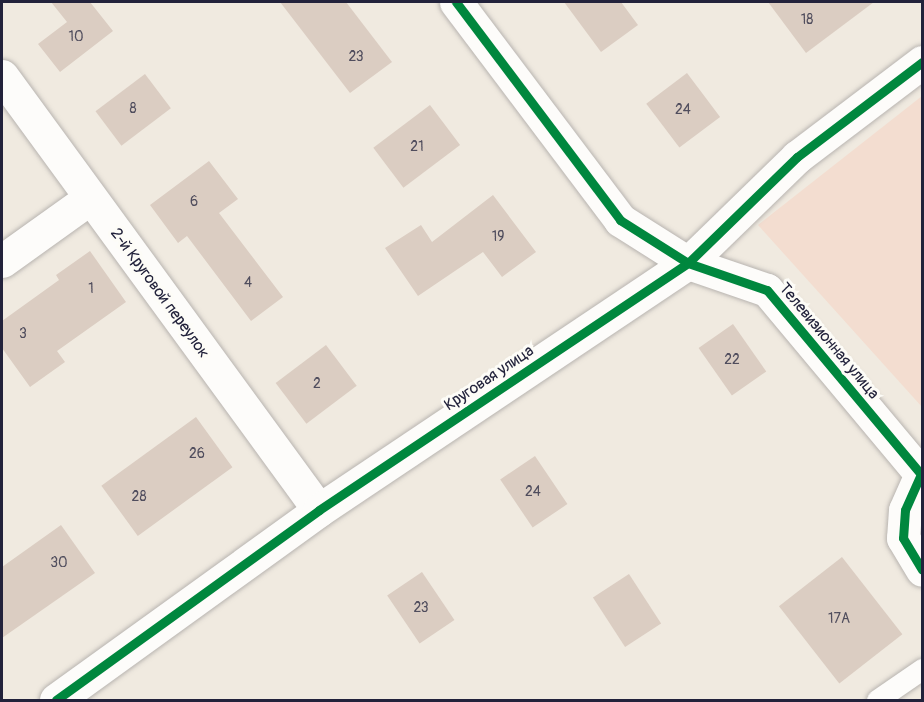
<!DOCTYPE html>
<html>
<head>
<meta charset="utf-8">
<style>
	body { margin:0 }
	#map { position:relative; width:924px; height:702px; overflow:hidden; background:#f0eae0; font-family:Pangolin,sans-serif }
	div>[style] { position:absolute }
	.built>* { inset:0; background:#f3ddd0 }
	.building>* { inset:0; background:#dbcdc2; transform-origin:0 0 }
	.roads { filter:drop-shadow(0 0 2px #b8b4b0) drop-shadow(0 0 2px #b8b4b0) }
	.lane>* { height:21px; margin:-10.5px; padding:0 10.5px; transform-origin:10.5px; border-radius:10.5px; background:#fdfcfa }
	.street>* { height:33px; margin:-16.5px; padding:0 16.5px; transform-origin:16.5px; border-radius:16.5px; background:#fdfcfa }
	.cycleway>* { height:9px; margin:-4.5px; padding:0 4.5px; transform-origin:4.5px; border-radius:4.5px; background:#00873e }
	span { translate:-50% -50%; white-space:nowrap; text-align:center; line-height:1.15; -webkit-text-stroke:6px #fdfcf7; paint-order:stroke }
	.number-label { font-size:14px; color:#504d5d }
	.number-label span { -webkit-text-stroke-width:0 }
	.street-label { font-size:16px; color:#22223b }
	.frame { position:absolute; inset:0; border:3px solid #22223b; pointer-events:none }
</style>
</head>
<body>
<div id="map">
	<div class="built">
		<i style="clip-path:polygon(922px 96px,922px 407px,758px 225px)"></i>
	</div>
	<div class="building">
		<i style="clip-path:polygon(51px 2px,90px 2px,113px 31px,60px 72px,38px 44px,67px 22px)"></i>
		<i style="clip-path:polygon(280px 2px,346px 2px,392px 62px,350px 93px)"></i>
		<i style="clip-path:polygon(564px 2px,621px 2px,638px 25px,601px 52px)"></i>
		<i style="clip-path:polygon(768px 2px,874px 2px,806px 53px)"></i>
		<i style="left:687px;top:73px;width:55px;height:51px;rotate:53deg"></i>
		<i style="left:145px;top:74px;width:43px;height:62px;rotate:53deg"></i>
		<i style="left:430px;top:105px;width:50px;height:71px;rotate:53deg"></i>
		<i style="clip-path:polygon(209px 161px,238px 199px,219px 213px,283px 297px,251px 321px,187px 236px,178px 243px,150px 205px)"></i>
		<i style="clip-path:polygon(493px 195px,536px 252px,502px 277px,483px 252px,418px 296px,385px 248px,421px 225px,432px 242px)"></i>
		<i style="clip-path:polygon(90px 251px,126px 302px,57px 351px,65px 362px,30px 387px,2px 348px,2px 321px,59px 280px,56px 275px)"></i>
		<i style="left:733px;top:324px;width:58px;height:42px;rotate:55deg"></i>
		<i style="left:326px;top:345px;width:51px;height:63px;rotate:53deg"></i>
		<i style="left:196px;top:417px;width:62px;height:117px;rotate:54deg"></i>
		<i style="left:535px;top:456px;width:58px;height:42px;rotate:56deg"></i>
		<i style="clip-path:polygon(61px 525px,95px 573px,2px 638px,2px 567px)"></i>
		<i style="left:842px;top:557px;width:98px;height:80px;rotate:52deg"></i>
		<i style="left:422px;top:572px;width:58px;height:42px;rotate:56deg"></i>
		<i style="left:629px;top:574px;width:59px;height:43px;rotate:57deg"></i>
	</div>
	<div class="roads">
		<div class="lane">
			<i style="left:877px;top:700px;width:55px;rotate:-34.6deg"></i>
		</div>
		<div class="street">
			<i style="left:456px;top:2px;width:273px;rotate:53deg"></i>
			<i style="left:620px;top:220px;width:80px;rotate:32.3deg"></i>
			<i style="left:688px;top:263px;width:83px;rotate:18.9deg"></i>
			<i style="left:767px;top:290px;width:240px;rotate:50.1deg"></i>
			<i style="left:921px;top:474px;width:39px;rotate:114deg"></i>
			<i style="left:905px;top:510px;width:28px;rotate:94deg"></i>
			<i style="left:903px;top:538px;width:37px;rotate:59deg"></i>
			<i style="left:2px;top:76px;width:537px;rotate:53.86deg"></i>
			<i style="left:2px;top:261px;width:108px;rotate:-35.6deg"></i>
			<i style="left:56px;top:700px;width:324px;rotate:-35.8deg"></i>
			<i style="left:319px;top:510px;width:444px;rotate:-33.8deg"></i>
			<i style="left:688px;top:263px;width:152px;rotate:-44.2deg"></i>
			<i style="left:797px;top:157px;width:157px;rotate:-37.2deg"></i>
		</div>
	</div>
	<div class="cycleway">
		<i style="left:456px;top:2px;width:273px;rotate:53deg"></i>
		<i style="left:620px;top:220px;width:80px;rotate:32.3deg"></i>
		<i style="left:688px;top:263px;width:83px;rotate:18.9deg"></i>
		<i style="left:767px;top:290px;width:240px;rotate:50.1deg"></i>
		<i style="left:921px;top:474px;width:39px;rotate:114deg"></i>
		<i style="left:905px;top:510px;width:28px;rotate:94deg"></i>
		<i style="left:903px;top:538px;width:37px;rotate:59deg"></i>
		<i style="left:56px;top:700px;width:324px;rotate:-35.8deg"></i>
		<i style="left:319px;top:510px;width:444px;rotate:-33.8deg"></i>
		<i style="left:688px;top:263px;width:152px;rotate:-44.2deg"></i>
		<i style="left:797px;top:157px;width:157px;rotate:-37.2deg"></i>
	</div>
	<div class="number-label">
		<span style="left:807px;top:20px">18</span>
		<span style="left:76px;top:37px">10</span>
		<span style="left:356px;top:57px">23</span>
		<span style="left:133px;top:109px">8</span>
		<span style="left:683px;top:110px">24</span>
		<span style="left:417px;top:147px">21</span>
		<span style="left:194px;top:202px">6</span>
		<span style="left:498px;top:237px">19</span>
		<span style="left:248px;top:283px">4</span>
		<span style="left:91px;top:289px">1</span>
		<span style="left:23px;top:334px">3</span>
		<span style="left:732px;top:360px">22</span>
		<span style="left:317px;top:384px">2</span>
		<span style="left:197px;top:454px">26</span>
		<span style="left:533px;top:492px">24</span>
		<span style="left:139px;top:497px">28</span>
		<span style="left:59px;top:563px">30</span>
		<span style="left:421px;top:608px">23</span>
		<span style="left:839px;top:619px">17А</span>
	</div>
	<div class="street-label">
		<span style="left:160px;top:293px;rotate:54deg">2-й Круговой переулок</span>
		<span style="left:829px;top:341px;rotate:50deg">Телевизионная улица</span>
		<span style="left:489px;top:378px;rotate:-34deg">Круговая улица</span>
	</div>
	<div class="frame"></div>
</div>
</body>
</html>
